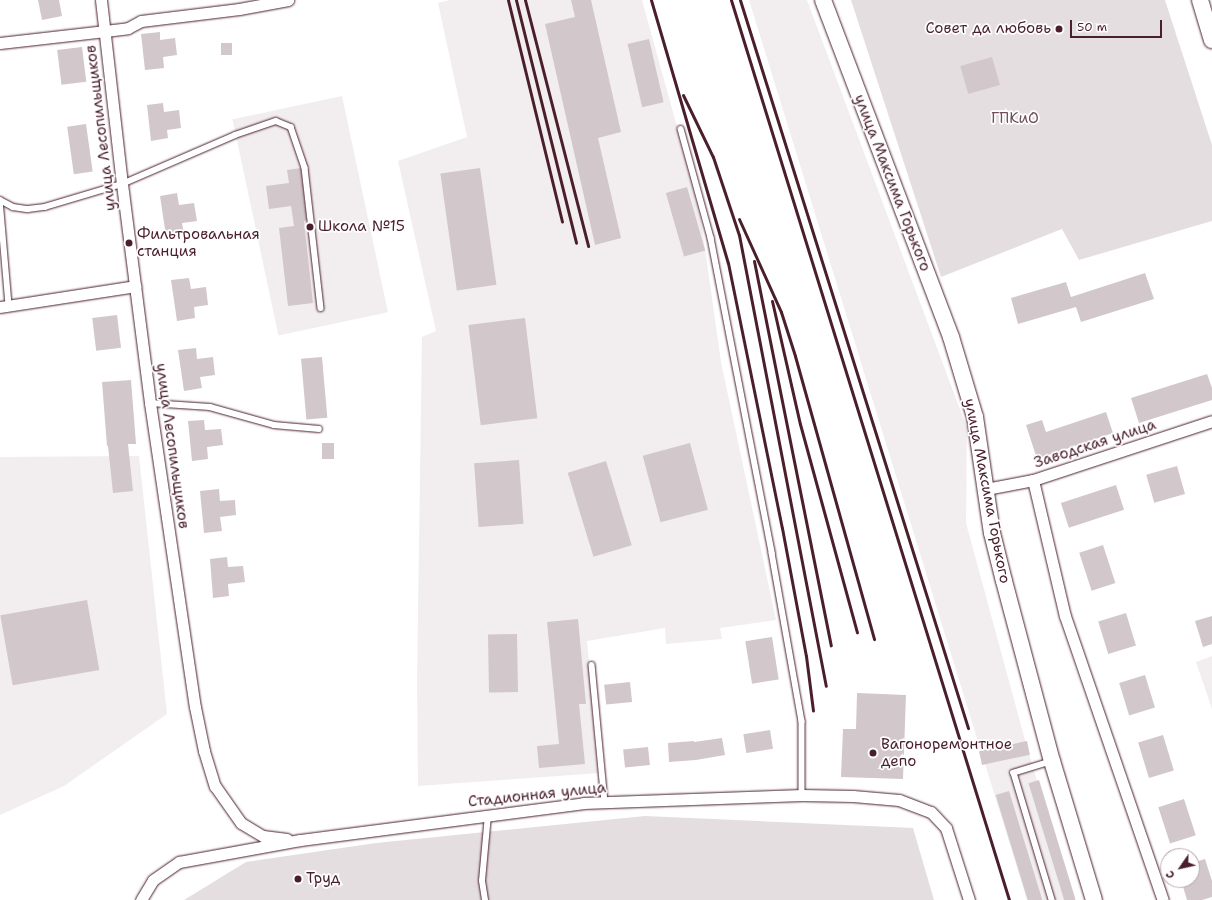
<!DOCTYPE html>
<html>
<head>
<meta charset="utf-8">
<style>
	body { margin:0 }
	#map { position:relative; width:1212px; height:900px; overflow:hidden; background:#fff; font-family:"Shantell Sans",sans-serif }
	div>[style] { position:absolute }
	.built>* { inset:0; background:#f2eeef; transform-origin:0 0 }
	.green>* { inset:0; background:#e5dee0 }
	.building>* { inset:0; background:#d2c7cb; transform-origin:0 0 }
	.roads { filter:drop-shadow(0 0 1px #4a1f2b) drop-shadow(0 0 1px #4a1f2b) }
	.lane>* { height:5.5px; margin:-2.75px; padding:0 2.75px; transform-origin:2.75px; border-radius:2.75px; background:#fff }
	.street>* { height:11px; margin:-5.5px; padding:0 5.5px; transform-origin:5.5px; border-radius:5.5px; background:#fff }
	.secondary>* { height:16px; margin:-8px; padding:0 8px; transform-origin:8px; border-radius:8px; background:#fff }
	.rail>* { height:3px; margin:-1.5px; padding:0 1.5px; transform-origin:1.5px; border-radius:1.5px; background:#4a1f2b }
	.dots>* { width:11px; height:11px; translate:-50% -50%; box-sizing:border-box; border:2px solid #fff; border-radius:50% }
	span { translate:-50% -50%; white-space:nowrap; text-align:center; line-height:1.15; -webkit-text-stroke:3.5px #fff; paint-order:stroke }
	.poi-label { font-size:15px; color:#4a1f2b }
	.right { translate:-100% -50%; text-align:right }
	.left { translate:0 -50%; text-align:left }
	.park-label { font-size:15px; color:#714f58 }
	.street-label { font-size:15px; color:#4a1f2b }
	.north { position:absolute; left:1160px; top:848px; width:40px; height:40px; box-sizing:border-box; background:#fff; border:1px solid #b7a5aa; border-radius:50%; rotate:236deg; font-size:11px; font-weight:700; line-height:16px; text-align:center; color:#4a1f2b }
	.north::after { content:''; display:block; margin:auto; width:14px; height:18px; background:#4a1f2b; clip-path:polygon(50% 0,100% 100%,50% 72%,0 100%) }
	.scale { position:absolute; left:1070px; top:20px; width:92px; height:18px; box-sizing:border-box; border:2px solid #4a1f2b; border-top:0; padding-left:5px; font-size:12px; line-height:14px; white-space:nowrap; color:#4a1f2b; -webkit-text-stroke:3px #fff; paint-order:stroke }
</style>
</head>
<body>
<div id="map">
	<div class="built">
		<i style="clip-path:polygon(449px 0,642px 0,699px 206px,721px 362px,776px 620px,720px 628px,722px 639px,666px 644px,665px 628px,587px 641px,600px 773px,418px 786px,417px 681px,422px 337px,436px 331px,398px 161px,467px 137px,438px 3px)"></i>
		<i style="clip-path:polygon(749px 0,807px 0,967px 428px,966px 523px,1025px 740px,1072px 900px,1027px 900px)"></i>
		<i style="left:342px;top:96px;width:221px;height:112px;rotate:78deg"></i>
		<i style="clip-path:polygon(139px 456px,167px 714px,64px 786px,0 815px,0 457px)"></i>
		<i style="clip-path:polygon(1212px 656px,1212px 709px,1196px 662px)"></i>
	</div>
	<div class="green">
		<i style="clip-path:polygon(851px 0,1165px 0,1212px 145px,1212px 221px,1079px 260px,1062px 229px,941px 277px)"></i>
		<i style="clip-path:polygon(645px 816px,913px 828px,934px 900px,184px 900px,246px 862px,376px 843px)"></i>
	</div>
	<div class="building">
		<i style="clip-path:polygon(38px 0,59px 0,62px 16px,42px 20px)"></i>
		<i style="clip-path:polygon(571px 0,591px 0,621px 132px,598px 138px,621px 238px,595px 245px,545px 24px,575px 17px)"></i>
		<i style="clip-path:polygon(160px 32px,160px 40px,175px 38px,177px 55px,163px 57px,164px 68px,145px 70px,141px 34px)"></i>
		<i style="left:649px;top:39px;width:65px;height:22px;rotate:77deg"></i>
		<i style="left:232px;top:43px;width:12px;height:11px;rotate:90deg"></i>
		<i style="left:82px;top:47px;width:35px;height:25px;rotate:83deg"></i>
		<i style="left:992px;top:57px;width:29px;height:33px;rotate:74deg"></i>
		<i style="clip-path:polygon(163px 103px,164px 112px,179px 110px,181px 128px,167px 130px,168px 138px,151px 141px,147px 105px)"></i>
		<i style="left:86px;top:124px;width:48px;height:19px;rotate:82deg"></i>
		<i style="clip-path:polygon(301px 168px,307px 220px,304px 221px,313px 303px,288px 306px,279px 228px,294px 226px,291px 206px,269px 209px,266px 186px,289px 183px,287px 170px)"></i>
		<i style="left:480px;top:168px;width:118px;height:40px;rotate:82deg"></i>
		<i style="left:687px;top:187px;width:66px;height:22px;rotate:74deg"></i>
		<i style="clip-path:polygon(177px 193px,179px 205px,194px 203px,197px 221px,182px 223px,184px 234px,166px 236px,160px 196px)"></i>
		<i style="clip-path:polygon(1145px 273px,1154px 299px,1081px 322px,1076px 307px,1018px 324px,1011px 298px,1066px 282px,1071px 297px)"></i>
		<i style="clip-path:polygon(189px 278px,191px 289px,206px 287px,208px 305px,194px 307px,195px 318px,177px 321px,171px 280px)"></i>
		<i style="left:117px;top:315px;width:33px;height:25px;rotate:83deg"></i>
		<i style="left:525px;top:318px;width:101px;height:57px;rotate:83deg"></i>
		<i style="clip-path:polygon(196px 348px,197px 359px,213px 357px,215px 375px,200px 377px,202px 388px,184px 391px,178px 350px)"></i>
		<i style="left:322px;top:357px;width:61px;height:21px;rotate:85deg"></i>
		<i style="clip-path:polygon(1207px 374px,1212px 388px,1212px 400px,1139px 423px,1131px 398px)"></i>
		<i style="clip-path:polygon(131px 380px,136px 444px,128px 444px,133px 491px,113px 493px,108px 446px,107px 446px,102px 382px)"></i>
		<i style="clip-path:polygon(1106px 412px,1113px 433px,1037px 459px,1026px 425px,1042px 420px,1046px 432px)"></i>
		<i style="clip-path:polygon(204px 420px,205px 430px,221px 429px,223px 445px,207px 447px,208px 459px,192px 461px,188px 421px)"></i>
		<i style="left:322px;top:443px;width:12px;height:16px"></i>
		<i style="left:690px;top:443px;width:69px;height:49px;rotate:75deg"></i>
		<i style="left:519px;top:460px;width:64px;height:45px;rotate:86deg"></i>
		<i style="left:606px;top:461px;width:88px;height:40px;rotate:73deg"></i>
		<i style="left:1177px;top:466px;width:29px;height:32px;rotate:74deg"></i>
		<i style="left:1116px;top:485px;width:26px;height:58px;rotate:72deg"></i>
		<i style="clip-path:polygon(219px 489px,220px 501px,235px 500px,236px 515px,220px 517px,222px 531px,204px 533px,200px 491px)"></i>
		<i style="left:1103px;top:545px;width:40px;height:25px;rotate:72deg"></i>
		<i style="clip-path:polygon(227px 557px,228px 567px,243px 566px,245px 582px,228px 584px,229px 596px,213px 598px,210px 559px)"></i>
		<i style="left:87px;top:600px;width:71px;height:88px;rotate:80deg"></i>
		<i style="left:1126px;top:613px;width:34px;height:29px;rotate:73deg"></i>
		<i style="clip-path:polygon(1212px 616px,1212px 644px,1203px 647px,1195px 621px)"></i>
		<i style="clip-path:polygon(578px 619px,586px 704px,579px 704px,585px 764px,539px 768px,537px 746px,559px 744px,547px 622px)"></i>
		<i style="left:517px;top:634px;width:58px;height:29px;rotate:89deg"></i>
		<i style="left:772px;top:637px;width:43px;height:27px;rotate:81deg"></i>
		<i style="left:1145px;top:675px;width:34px;height:27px;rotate:73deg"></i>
		<i style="left:630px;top:682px;width:20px;height:26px;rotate:84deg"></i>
		<i style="clip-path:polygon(857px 693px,906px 695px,903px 779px,841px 777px,843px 729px,856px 729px)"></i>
		<i style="left:770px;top:730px;width:19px;height:27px;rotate:81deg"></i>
		<i style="left:1163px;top:735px;width:37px;height:26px;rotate:73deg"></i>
		<i style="clip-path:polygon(722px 738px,725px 755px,696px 760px,669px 762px,668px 743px,694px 741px,694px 742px)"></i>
		<i style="left:1027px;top:741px;width:14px;height:49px;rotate:78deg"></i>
		<i style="left:648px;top:747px;width:18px;height:25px;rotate:84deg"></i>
		<i style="left:1039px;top:780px;width:125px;height:11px;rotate:73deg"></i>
		<i style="left:1009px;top:791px;width:114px;height:14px;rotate:73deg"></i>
		<i style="left:1184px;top:799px;width:38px;height:27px;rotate:72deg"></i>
		<i style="clip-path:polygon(1205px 859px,1212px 881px,1212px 897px,1202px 900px,1187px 900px,1181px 880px,1192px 880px,1192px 863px)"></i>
	</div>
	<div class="roads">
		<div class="lane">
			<i style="left:681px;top:129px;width:113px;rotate:74.6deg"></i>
			<i style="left:711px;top:238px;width:321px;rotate:79deg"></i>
			<i style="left:772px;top:553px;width:171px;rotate:79.9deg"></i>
			<i style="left:802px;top:721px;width:74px;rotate:90deg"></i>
			<i style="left:0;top:200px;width:15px;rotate:28deg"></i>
			<i style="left:13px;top:207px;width:15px;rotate:8deg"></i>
			<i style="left:28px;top:209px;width:17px;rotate:-7deg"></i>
			<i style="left:45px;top:207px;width:80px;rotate:-16.6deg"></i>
			<i style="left:122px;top:184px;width:123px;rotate:-23.4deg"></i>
			<i style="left:235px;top:135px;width:43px;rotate:-18.9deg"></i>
			<i style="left:276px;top:121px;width:16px;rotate:22deg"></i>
			<i style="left:291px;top:127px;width:43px;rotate:71.1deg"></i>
			<i style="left:305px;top:168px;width:141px;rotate:83.5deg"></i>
			<i style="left:0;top:200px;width:106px;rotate:85.1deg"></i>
			<i style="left:150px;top:403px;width:60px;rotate:3.8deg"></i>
			<i style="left:210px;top:407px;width:66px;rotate:15.7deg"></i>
			<i style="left:274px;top:425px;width:45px;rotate:5.1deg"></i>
			<i style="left:592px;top:665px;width:139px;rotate:84.6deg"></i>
			<i style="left:1050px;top:762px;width:38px;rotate:163deg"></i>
			<i style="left:1014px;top:773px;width:133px;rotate:73.3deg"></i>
			<i style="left:485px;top:900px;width:19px;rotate:-99deg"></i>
			<i style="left:482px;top:881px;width:66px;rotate:-84.8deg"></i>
		</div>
		<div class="street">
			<i style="left:101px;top:0;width:185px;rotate:83.5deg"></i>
			<i style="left:122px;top:184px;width:221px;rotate:82.7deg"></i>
			<i style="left:150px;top:403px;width:307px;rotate:81.6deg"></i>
			<i style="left:195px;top:707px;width:45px;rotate:78.4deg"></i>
			<i style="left:204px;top:751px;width:37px;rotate:73deg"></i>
			<i style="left:215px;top:786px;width:45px;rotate:54.9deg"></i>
			<i style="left:241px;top:823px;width:26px;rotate:31deg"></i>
			<i style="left:263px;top:836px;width:24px;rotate:7deg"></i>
			<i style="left:0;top:43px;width:106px;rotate:-6.5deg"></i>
			<i style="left:105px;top:31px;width:23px;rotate:-7deg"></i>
			<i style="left:128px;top:28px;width:15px;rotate:-28deg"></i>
			<i style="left:141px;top:21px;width:99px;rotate:-7deg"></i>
			<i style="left:239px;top:9px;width:50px;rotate:-10.4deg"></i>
			<i style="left:0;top:307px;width:137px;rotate:-8.8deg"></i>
			<i style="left:1033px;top:480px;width:140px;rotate:76.8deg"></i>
			<i style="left:1065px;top:616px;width:300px;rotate:71deg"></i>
			<i style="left:986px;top:489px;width:48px;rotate:-10.8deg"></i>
			<i style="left:1033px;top:480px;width:188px;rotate:-18.2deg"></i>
			<i style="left:141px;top:900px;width:23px;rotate:-59deg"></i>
			<i style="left:153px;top:880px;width:32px;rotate:-35deg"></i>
			<i style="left:179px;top:862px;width:123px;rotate:-10.3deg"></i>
			<i style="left:300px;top:840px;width:285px;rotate:-7.4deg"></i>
			<i style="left:583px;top:803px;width:219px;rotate:-2.1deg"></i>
			<i style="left:802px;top:795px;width:51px;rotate:1.1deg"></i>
			<i style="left:853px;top:796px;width:46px;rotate:5deg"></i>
			<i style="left:899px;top:800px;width:34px;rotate:21deg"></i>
			<i style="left:931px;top:812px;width:22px;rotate:47deg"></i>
			<i style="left:946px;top:828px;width:76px;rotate:72.3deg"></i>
		</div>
		<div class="secondary">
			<i style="left:823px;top:0;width:360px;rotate:69.2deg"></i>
			<i style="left:951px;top:337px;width:84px;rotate:73.3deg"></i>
			<i style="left:975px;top:417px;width:117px;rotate:81.7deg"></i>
			<i style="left:992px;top:533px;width:49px;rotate:76deg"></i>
			<i style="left:1004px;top:581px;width:186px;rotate:75.1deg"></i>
			<i style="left:1052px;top:761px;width:145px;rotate:73.2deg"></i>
			<i style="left:1200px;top:0;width:42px;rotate:73.3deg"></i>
		</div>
	</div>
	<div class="rail">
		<i style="left:508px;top:0;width:228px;rotate:76.3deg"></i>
		<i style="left:516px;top:0;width:250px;rotate:76.1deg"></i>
		<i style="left:525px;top:0;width:254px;rotate:75.6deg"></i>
		<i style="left:651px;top:0;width:274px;rotate:73.7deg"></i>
		<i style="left:728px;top:263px;width:270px;rotate:78.5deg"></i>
		<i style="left:782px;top:528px;width:130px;rotate:79.4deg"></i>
		<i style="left:806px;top:656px;width:55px;rotate:82.7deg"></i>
		<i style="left:731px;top:0;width:942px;rotate:72.83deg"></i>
		<i style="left:740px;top:0;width:763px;rotate:72.61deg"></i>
		<i style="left:683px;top:95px;width:69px;rotate:64.2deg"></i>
		<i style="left:713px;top:157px;width:82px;rotate:71.6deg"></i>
		<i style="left:739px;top:235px;width:459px;rotate:79.1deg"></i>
		<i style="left:739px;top:219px;width:102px;rotate:65.7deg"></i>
		<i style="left:781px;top:312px;width:46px;rotate:72.3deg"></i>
		<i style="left:795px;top:356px;width:294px;rotate:74.4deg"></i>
		<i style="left:754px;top:261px;width:392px;rotate:78.7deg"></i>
		<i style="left:772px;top:301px;width:126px;rotate:77.2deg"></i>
		<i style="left:800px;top:424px;width:216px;rotate:74.7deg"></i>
	</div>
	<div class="dots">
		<i style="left:1059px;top:29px;background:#4a1f2b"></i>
		<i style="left:310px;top:227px;background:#4a1f2b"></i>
		<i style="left:129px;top:243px;background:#4a1f2b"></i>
		<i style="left:873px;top:753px;background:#4a1f2b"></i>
		<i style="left:298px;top:879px;background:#4a1f2b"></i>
	</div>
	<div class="poi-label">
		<span class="right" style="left:1051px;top:29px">Совет да любовь</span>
		<span class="left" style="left:318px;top:227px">Школа №15</span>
		<span class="left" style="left:137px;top:243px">Фильтровальная<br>станция</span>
		<span class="left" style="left:881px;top:753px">Вагоноремонтное<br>депо</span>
		<span class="left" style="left:306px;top:879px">Труд</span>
	</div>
	<div class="park-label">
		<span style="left:1015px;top:119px">ГПКиО</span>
	</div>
	<div class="street-label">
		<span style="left:101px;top:128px;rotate:-97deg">улица Лесопильщиков</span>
		<span style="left:892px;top:183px;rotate:69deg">улица Максима Горького</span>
		<span style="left:1095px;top:444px;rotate:-18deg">Заводская улица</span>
		<span style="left:172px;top:446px;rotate:82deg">улица Лесопильщиков</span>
		<span style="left:987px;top:491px;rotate:79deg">улица Максима Горького</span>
		<span style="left:537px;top:795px;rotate:-6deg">Стадионная улица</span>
	</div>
	<div class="north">С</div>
	<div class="scale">50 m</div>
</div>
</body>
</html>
